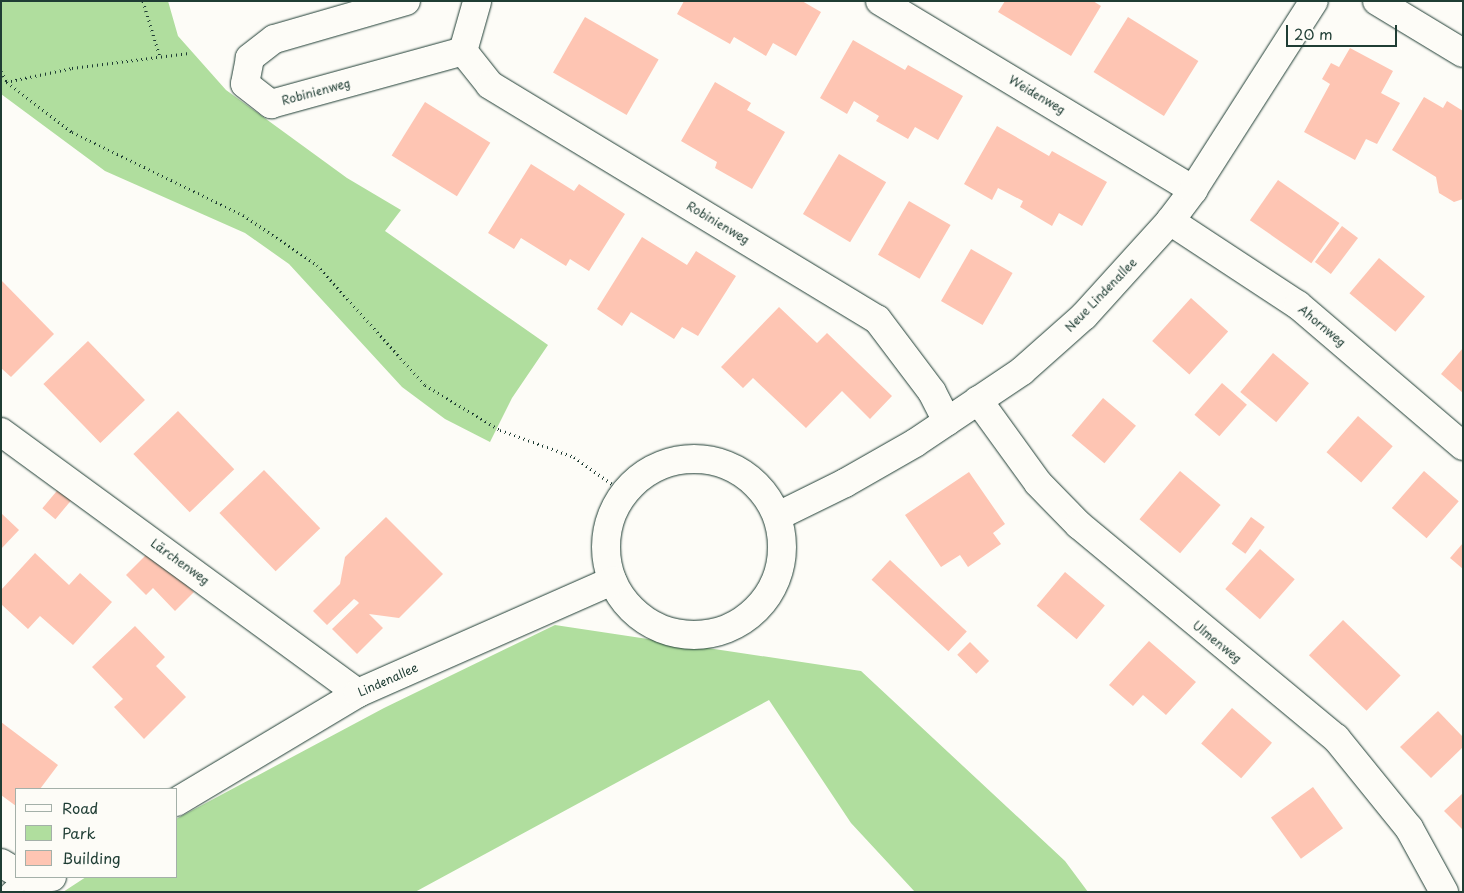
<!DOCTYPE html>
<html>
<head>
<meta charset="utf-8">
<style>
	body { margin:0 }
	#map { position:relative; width:1464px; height:893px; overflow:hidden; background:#fdfcf7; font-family:"Playpen Sans",sans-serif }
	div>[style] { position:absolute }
	.green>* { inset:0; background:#b0de9e }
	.building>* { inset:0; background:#fec5b3; transform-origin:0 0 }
	.path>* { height:3px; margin-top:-1.5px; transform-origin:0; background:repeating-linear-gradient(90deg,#1f3d34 0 1px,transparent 0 5px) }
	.roads { filter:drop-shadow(0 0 1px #1f3d34) drop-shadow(0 0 1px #1f3d34) }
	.lane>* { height:18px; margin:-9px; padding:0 9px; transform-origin:9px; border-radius:9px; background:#fdfcf7 }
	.street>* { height:28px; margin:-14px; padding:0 14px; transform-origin:14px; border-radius:14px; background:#fdfcf7 }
	.street>.ring { margin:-14px; padding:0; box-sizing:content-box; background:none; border:28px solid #fdfcf7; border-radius:50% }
	span { translate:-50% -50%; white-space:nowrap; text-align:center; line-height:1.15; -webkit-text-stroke:4px #fdfcf7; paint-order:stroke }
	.street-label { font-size:12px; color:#1f3d34 }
	.frame { position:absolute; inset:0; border:2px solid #1f3d34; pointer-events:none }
	.legend { position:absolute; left:15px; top:788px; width:162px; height:90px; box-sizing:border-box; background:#fdfcf7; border:1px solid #a4b0a9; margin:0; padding:6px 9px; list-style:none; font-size:15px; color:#1f3d34 }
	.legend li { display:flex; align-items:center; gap:10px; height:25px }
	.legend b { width:25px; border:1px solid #a4b0a9 }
	.scale { position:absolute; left:1286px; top:25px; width:111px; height:22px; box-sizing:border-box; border:2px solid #1f3d34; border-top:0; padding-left:6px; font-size:15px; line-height:18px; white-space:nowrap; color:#1f3d34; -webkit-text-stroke:4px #fdfcf7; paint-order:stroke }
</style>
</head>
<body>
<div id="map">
	<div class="green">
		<i style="clip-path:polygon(1px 1px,168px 1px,178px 36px,226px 90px,347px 178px,401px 210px,385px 231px,548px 345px,512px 398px,490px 442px,445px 419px,402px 387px,289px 264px,245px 233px,105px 171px,1px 94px)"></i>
		<i style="clip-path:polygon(555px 625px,861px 671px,1065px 861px,1088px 892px,915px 892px,851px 823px,769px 700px,415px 892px,63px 892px,86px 877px,176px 877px,176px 819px,384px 708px)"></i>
	</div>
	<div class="building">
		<i style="clip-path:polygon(684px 1px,802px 1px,821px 12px,796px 56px,773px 43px,766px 56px,734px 37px,730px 44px,677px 14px)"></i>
		<i style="clip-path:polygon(1005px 1px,1093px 1px,1101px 6px,1071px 56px,998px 12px)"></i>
		<i style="left:585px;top:17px;width:85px;height:64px;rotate:30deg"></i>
		<i style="left:1128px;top:17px;width:83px;height:65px;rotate:32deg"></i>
		<i style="clip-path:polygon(853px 40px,905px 70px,908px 65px,963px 96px,938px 140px,915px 127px,908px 139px,876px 121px,879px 116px,854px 101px,847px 114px,820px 98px)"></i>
		<i style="clip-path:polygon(1350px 48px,1393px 71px,1381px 93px,1400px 103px,1377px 144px,1366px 139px,1355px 160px,1304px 132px,1330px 84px,1322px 79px,1331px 63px,1339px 67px)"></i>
		<i style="clip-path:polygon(715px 82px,751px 103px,747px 110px,785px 132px,752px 189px,715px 168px,717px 162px,681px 141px)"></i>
		<i style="clip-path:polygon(1424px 97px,1443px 108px,1447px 101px,1463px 111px,1463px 199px,1454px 202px,1439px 193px,1436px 177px,1392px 150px)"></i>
		<i style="left:425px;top:102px;width:77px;height:63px;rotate:32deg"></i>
		<i style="clip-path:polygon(997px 126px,1049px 156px,1052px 151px,1107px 182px,1082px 226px,1059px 213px,1052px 226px,1020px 207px,1023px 201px,998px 188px,992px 200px,964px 184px)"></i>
		<i style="left:839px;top:154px;width:55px;height:70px;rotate:31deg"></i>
		<i style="clip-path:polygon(531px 164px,574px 191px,579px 184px,625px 214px,589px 271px,570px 259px,566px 266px,521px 238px,514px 249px,488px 233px)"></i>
		<i style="left:1278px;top:180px;width:75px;height:49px;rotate:35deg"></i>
		<i style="left:909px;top:201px;width:48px;height:62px;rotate:30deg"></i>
		<i style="left:1342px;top:226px;width:20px;height:45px;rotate:37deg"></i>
		<i style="clip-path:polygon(642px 237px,687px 265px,696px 251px,736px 276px,698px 336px,682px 327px,674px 339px,631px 312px,622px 326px,597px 309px)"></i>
		<i style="left:971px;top:249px;width:48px;height:60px;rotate:30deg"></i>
		<i style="left:1379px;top:258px;width:60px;height:46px;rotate:40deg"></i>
		<i style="clip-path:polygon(1px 280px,54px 334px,11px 377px,1px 368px)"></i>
		<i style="left:1191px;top:298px;width:50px;height:58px;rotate:42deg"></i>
		<i style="clip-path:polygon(779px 307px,817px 343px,827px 333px,892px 396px,870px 419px,842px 391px,806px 428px,753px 378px,743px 388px,721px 367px)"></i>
		<i style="left:88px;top:341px;width:82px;height:62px;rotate:46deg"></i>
		<i style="clip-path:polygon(1463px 348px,1463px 393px,1441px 374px)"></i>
		<i style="left:1273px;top:353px;width:47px;height:51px;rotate:40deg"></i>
		<i style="left:1222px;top:383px;width:33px;height:42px;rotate:41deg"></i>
		<i style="left:1103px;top:398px;width:43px;height:49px;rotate:40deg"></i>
		<i style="left:178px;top:411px;width:81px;height:62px;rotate:46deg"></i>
		<i style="left:1358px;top:416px;width:46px;height:48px;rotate:41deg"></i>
		<i style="left:264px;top:470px;width:81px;height:62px;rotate:46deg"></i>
		<i style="left:1180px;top:471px;width:53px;height:63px;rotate:40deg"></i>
		<i style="left:1424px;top:471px;width:46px;height:49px;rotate:41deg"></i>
		<i style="clip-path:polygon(969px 472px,1005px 524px,993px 533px,1001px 544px,968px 567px,960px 555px,941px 567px,905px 515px)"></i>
		<i style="left:61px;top:486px;width:17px;height:29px;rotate:40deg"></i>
		<i style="clip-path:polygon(1px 513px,19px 530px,1px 549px)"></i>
		<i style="clip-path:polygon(386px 517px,443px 574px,399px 618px,369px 614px,383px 628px,357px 654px,332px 629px,359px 603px,357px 601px,354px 599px,327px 625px,313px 611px,340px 584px,345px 557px)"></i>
		<i style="left:1251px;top:517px;width:17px;height:33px;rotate:36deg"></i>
		<i style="clip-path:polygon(1463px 543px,1463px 569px,1450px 558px)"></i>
		<i style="left:1260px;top:549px;width:46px;height:53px;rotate:41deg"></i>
		<i style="clip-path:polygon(150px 551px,194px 592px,175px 611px,153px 588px,146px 595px,126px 575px)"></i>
		<i style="clip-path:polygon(35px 553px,69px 585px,80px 573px,112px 602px,73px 645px,40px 616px,28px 629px,1px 604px,1px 590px)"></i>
		<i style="left:890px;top:560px;width:105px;height:27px;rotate:43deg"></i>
		<i style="left:1065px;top:572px;width:52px;height:44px;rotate:40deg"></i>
		<i style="left:1343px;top:620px;width:80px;height:49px;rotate:44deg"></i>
		<i style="clip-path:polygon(135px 626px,165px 657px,156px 666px,186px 697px,144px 739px,114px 707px,123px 699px,92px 667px)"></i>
		<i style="clip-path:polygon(1149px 641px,1196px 682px,1166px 715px,1143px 695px,1133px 706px,1109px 685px)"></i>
		<i style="left:970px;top:642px;width:27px;height:18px;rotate:45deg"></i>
		<i style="left:1232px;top:708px;width:53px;height:47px;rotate:41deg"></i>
		<i style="clip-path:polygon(1438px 711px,1463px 737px,1463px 747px,1431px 778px,1400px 747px)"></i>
		<i style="clip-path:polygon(1px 722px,58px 765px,40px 789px,16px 789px,16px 806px,1px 795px)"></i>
		<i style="left:1313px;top:787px;width:51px;height:52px;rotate:54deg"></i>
		<i style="clip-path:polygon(1463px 793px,1463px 830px,1444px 811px)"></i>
	</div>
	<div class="path">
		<i style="left:143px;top:1px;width:59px;rotate:73.1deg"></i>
		<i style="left:1px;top:71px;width:13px;rotate:61deg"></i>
		<i style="left:7px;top:82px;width:82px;rotate:37.6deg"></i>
		<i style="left:72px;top:132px;width:190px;rotate:25.9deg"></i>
		<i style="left:243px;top:215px;width:89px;rotate:34deg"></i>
		<i style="left:317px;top:265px;width:161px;rotate:48deg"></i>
		<i style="left:425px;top:385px;width:87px;rotate:31deg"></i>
		<i style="left:500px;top:430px;width:79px;rotate:20deg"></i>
		<i style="left:574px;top:457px;width:47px;rotate:35.4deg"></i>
		<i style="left:1px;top:83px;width:73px;rotate:-11.9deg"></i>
		<i style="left:72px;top:68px;width:118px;rotate:-7.3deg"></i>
	</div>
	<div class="roads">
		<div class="lane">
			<i style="left:9px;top:892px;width:22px;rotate:-43deg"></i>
		</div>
		<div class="street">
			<i style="left:406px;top:1px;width:137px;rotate:163.9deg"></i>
			<i style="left:274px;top:39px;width:31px;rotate:142deg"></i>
			<i style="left:250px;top:58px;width:26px;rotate:101deg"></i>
			<i style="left:245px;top:84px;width:33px;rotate:38deg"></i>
			<i style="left:271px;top:104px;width:199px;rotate:-15.4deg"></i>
			<i style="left:880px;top:1px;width:366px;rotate:31.1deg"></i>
			<i style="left:1377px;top:1px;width:100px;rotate:31.2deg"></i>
			<i style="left:477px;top:2px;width:51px;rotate:105.9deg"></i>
			<i style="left:463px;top:51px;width:43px;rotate:51.5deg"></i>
			<i style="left:490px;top:85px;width:452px;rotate:31.2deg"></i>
			<i style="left:877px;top:319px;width:91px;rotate:53deg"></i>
			<i style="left:932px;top:392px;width:33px;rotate:63deg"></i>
			<i style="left:1170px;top:221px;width:153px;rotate:33.3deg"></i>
			<i style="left:1298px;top:305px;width:217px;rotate:40.5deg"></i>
			<i style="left:978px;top:400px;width:102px;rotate:54.1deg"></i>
			<i style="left:1038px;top:483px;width:59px;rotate:45.7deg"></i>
			<i style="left:1079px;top:525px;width:334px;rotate:39.7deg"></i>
			<i style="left:1336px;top:738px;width:116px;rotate:51deg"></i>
			<i style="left:1409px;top:828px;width:73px;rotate:61.3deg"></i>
			<i style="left:1px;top:432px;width:442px;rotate:36.2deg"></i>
			<i class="ring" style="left:606px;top:459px;width:148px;height:148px"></i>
			<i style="left:778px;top:516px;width:75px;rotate:-26.2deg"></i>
			<i style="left:845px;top:483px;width:81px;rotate:-29.7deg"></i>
			<i style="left:915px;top:443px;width:129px;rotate:-33.9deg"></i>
			<i style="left:1022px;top:371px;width:83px;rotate:-41.6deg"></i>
			<i style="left:1084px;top:316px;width:128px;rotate:-47.8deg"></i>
			<i style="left:1170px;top:221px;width:39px;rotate:-53deg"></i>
			<i style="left:1193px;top:190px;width:224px;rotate:-57.4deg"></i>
			<i style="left:176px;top:802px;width:212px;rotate:-30.9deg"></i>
			<i style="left:358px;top:693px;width:278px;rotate:-23.8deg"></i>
			<i style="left:1px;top:863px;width:17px;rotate:31deg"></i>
			<i style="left:25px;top:877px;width:27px"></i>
		</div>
	</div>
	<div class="street-label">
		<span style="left:316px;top:92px;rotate:-15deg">Robinienweg</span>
		<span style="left:1037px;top:95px;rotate:31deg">Weidenweg</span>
		<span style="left:718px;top:223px;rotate:31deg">Robinienweg</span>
		<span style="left:1101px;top:295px;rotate:-46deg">Neue Lindenallee</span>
		<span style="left:1322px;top:326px;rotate:40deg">Ahornweg</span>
		<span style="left:180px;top:562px;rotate:36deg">Lärchenweg</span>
		<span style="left:1217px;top:642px;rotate:39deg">Ulmenweg</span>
		<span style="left:388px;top:680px;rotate:-24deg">Lindenallee</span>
	</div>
	<div class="frame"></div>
	<ul class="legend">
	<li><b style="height:6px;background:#fdfcf7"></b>Road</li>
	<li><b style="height:14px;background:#b0de9e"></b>Park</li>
	<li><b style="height:14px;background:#fec5b3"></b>Building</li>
	</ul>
	<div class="scale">20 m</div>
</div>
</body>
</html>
